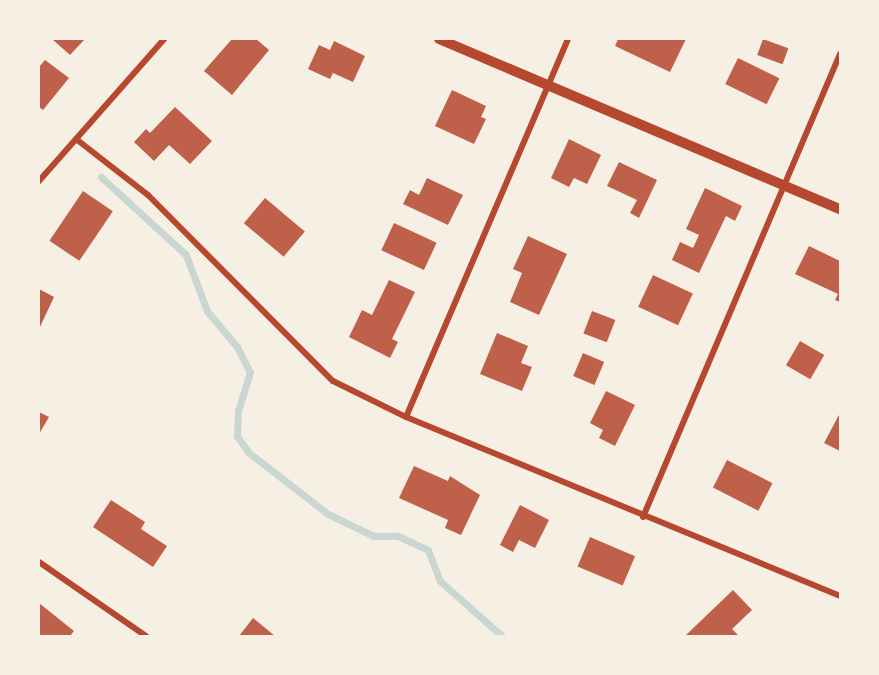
<!DOCTYPE html>
<html>
<head>
<meta charset="utf-8">
<style>
	body { margin:0 }
	#map { position:relative; width:879px; height:675px; overflow:hidden; background:#f6efe4; font-family:Jost,sans-serif }
	div>[style] { position:absolute }
	.stream>* { height:7px; margin:-3.5px; padding:0 3.5px; transform-origin:3.5px; border-radius:3.5px; background:#c9d6d2 }
	.building>* { inset:0; background:#bf614a; transform-origin:0 0 }
	.minor>* { height:6px; margin:-3px; padding:0 3px; transform-origin:3px; border-radius:3px; background:#b5482f }
	.tertiary>* { height:10px; margin:-5px; padding:0 5px; transform-origin:5px; border-radius:5px; background:#b5482f }
	span { translate:-50% -50%; white-space:nowrap; text-align:center; line-height:1.15; -webkit-text-stroke:4.5px #f6efe4; paint-order:stroke }
	.frame { position:absolute; inset:0; border:40px solid #f6efe4; pointer-events:none }
</style>
</head>
<body>
<div id="map">
	<div class="stream">
		<i style="left:101px;top:177px;width:115px;rotate:42.5deg"></i>
		<i style="left:186px;top:255px;width:60px;rotate:69.4deg"></i>
		<i style="left:207px;top:311px;width:47px;rotate:50.2deg"></i>
		<i style="left:237px;top:347px;width:28px;rotate:63deg"></i>
		<i style="left:250px;top:372px;width:41px;rotate:107.1deg"></i>
		<i style="left:238px;top:411px;width:25px;rotate:92deg"></i>
		<i style="left:237px;top:436px;width:19px;rotate:55deg"></i>
		<i style="left:248px;top:452px;width:101px;rotate:37.8deg"></i>
		<i style="left:328px;top:514px;width:51px;rotate:25.6deg"></i>
		<i style="left:374px;top:536px;width:24px"></i>
		<i style="left:398px;top:536px;width:33px;rotate:25deg"></i>
		<i style="left:428px;top:550px;width:33px;rotate:69deg"></i>
		<i style="left:440px;top:581px;width:83px;rotate:41.6deg"></i>
	</div>
	<div class="building">
		<i style="clip-path:polygon(52px 39px,85px 39px,70px 55px)"></i>
		<i style="clip-path:polygon(232px 39px,256px 39px,269px 50px,232px 95px,204px 71px)"></i>
		<i style="clip-path:polygon(618px 39px,686px 39px,670px 72px,615px 46px)"></i>
		<i style="left:763px;top:39px;width:27px;height:17px;rotate:20deg"></i>
		<i style="clip-path:polygon(334px 41px,365px 56px,353px 82px,333px 73px,330px 79px,308px 69px,319px 45px,330px 50px)"></i>
		<i style="left:738px;top:58px;width:46px;height:29px;rotate:26deg"></i>
		<i style="clip-path:polygon(45px 60px,69px 78px,43px 110px,39px 107px,39px 67px)"></i>
		<i style="clip-path:polygon(452px 90px,486px 106px,481px 117px,486px 119px,474px 144px,435px 126px)"></i>
		<i style="clip-path:polygon(175px 107px,212px 141px,190px 164px,169px 145px,154px 161px,134px 142px,146px 129px,150px 133px)"></i>
		<i style="clip-path:polygon(569px 139px,601px 155px,587px 184px,574px 178px,569px 187px,551px 178px)"></i>
		<i style="clip-path:polygon(619px 162px,657px 180px,639px 218px,630px 213px,637px 200px,607px 186px)"></i>
		<i style="clip-path:polygon(427px 178px,463px 195px,448px 225px,403px 204px,410px 190px,419px 195px)"></i>
		<i style="clip-path:polygon(705px 188px,742px 206px,735px 221px,726px 216px,699px 273px,672px 260px,680px 242px,693px 248px,699px 235px,686px 229px)"></i>
		<i style="left:83px;top:191px;width:36px;height:60px;rotate:34deg"></i>
		<i style="left:265px;top:198px;width:52px;height:33px;rotate:40deg"></i>
		<i style="left:394px;top:223px;width:47px;height:30px;rotate:25deg"></i>
		<i style="clip-path:polygon(528px 236px,567px 254px,539px 315px,510px 302px,522px 273px,513px 269px)"></i>
		<i style="clip-path:polygon(809px 246px,840px 261px,840px 302px,835px 300px,838px 294px,795px 274px)"></i>
		<i style="left:653px;top:275px;width:44px;height:35px;rotate:25deg"></i>
		<i style="clip-path:polygon(389px 280px,415px 292px,392px 339px,398px 342px,390px 358px,349px 337px,362px 310px,372px 315px)"></i>
		<i style="clip-path:polygon(39px 289px,54px 297px,39px 329px)"></i>
		<i style="left:592px;top:311px;width:25px;height:24px;rotate:21deg"></i>
		<i style="clip-path:polygon(497px 333px,528px 346px,521px 363px,532px 367px,522px 391px,480px 374px)"></i>
		<i style="left:800px;top:341px;width:28px;height:28px;rotate:30deg"></i>
		<i style="left:583px;top:353px;width:23px;height:25px;rotate:23deg"></i>
		<i style="clip-path:polygon(606px 391px,635px 405px,615px 446px,599px 438px,603px 430px,590px 423px)"></i>
		<i style="clip-path:polygon(39px 412px,49px 417px,39px 434px)"></i>
		<i style="clip-path:polygon(840px 413px,840px 451px,824px 443px)"></i>
		<i style="left:727px;top:460px;width:51px;height:31px;rotate:27deg"></i>
		<i style="clip-path:polygon(414px 466px,448px 481px,450px 476px,480px 495px,461px 535px,445px 528px,448px 520px,399px 498px)"></i>
		<i style="clip-path:polygon(111px 500px,145px 522px,141px 529px,167px 546px,153px 567px,93px 527px)"></i>
		<i style="clip-path:polygon(520px 505px,549px 520px,535px 548px,519px 540px,513px 552px,500px 545px)"></i>
		<i style="left:590px;top:537px;width:49px;height:32px;rotate:23deg"></i>
		<i style="clip-path:polygon(733px 590px,752px 610px,732px 629px,739px 636px,685px 636px)"></i>
		<i style="clip-path:polygon(39px 603px,74px 631px,70px 636px,39px 636px)"></i>
		<i style="clip-path:polygon(253px 618px,275px 636px,239px 636px)"></i>
	</div>
	<div class="minor">
		<i style="left:76px;top:139px;width:91px;rotate:37.9deg"></i>
		<i style="left:148px;top:195px;width:262px;rotate:45.2deg"></i>
		<i style="left:333px;top:381px;width:81px;rotate:26.3deg"></i>
		<i style="left:406px;top:417px;width:469px;rotate:22.4deg"></i>
		<i style="left:39px;top:181px;width:189px;rotate:-48.6deg"></i>
		<i style="left:406px;top:417px;width:411px;rotate:-66.8deg"></i>
		<i style="left:643px;top:517px;width:503px;rotate:-66.95deg"></i>
		<i style="left:39px;top:562px;width:130px;rotate:34.7deg"></i>
	</div>
	<div class="tertiary">
		<i style="left:439px;top:39px;width:436px;rotate:23deg"></i>
	</div>
	<div class="frame"></div>
</div>
</body>
</html>
